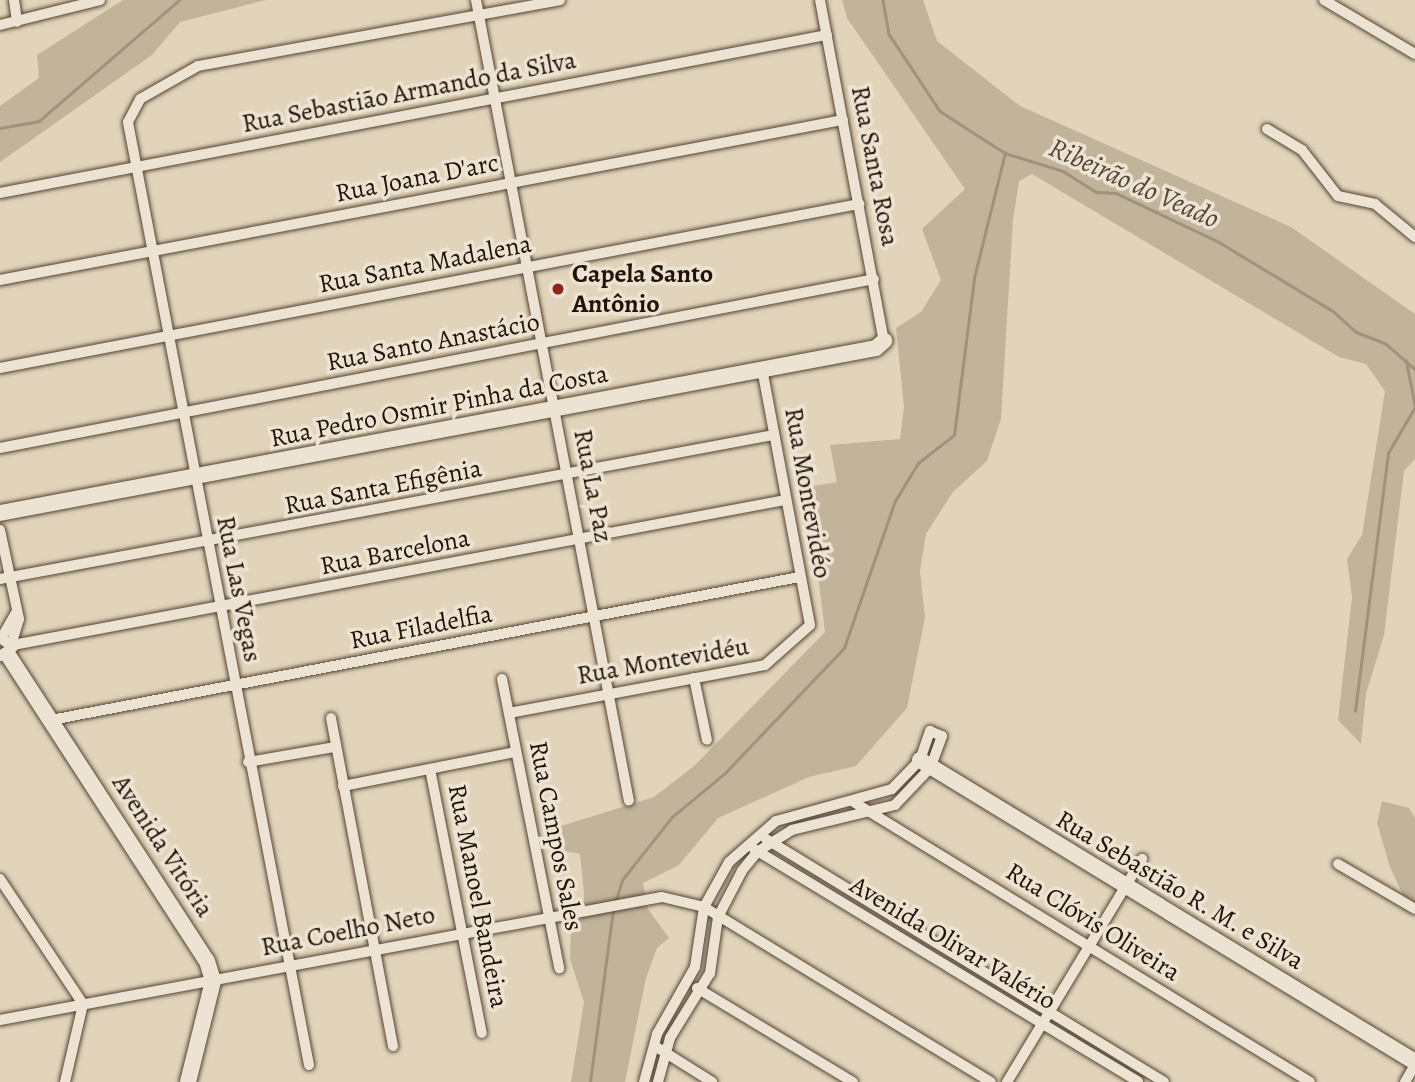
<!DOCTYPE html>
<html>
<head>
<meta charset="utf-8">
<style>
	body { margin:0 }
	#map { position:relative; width:1415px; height:1082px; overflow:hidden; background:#e2d4ba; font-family:Alegreya,serif }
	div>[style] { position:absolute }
	.green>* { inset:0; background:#c2b39b }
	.stream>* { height:2.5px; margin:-1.25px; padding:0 1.25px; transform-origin:1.25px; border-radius:1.25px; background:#a1927d }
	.roads { filter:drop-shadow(0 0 2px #534333) drop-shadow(0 0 2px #534333) }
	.street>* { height:10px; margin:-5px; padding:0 5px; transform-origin:5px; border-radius:5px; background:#ece3d2 }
	.secondary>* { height:16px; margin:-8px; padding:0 8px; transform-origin:8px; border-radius:8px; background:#ece3d2 }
	.dots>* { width:19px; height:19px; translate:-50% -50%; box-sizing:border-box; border:4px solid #ece3d2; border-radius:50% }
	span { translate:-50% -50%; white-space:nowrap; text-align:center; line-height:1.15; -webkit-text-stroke:7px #ece3d2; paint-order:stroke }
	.street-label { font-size:26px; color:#231306 }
	.poi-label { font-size:26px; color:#231306; font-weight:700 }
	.left { translate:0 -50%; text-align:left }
	.water-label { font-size:28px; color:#554636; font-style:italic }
</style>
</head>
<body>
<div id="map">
	<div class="green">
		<i style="clip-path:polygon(123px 0,266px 0,180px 22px,152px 55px,0 162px,0 106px,39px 78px,37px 55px)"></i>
		<i style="clip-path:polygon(842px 0,923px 0,937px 41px,1020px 106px,1291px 227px,1415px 314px,1415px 459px,1404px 471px,1384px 635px,1366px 694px,1361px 744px,1338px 720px,1352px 597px,1347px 559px,1362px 535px,1385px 391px,1366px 364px,1339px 357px,1032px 174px,1019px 181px,1013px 220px,1001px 419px,987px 461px,953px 492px,926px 534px,920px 571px,925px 617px,907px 708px,856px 766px,809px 777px,718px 818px,679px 865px,643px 883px,648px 909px,669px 938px,657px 948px,646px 978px,625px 1082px,571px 1082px,584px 1002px,570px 959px,571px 929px,583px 917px,584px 893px,580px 854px,565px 851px,558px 827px,654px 797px,694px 766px,825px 632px,807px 487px,837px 482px,830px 445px,900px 439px,904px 407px,896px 328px,921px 312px,941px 280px,922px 229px,965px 189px,847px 18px)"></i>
		<i style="clip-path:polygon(1382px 801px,1409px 808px,1415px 818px,1415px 903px,1403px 895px,1390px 867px,1377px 823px)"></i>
	</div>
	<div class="stream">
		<i style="left:883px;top:0;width:35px;rotate:80deg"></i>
		<i style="left:889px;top:34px;width:92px;rotate:56.5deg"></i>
		<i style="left:940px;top:111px;width:77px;rotate:32.9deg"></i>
		<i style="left:1005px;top:153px;width:61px;rotate:17.2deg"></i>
		<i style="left:1063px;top:171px;width:40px;rotate:32deg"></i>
		<i style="left:1097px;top:192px;width:19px;rotate:3deg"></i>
		<i style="left:1116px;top:193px;width:114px;rotate:25.4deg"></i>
		<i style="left:1219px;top:242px;width:133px;rotate:31.2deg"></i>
		<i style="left:1333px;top:311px;width:31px;rotate:42deg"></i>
		<i style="left:1356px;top:332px;width:31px;rotate:21deg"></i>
		<i style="left:1385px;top:343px;width:40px;rotate:41deg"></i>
		<i style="left:0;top:128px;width:40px;rotate:-10deg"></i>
		<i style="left:39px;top:121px;width:185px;rotate:-40.8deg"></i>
		<i style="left:1355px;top:711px;width:260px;rotate:-82.7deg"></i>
		<i style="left:1388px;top:453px;width:53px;rotate:-59.6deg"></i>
		<i style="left:1415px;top:407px;width:47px;rotate:-101.1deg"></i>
		<i style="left:615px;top:903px;width:24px;rotate:-73deg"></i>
		<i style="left:622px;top:880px;width:80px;rotate:-51.6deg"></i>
		<i style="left:672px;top:817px;width:69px;rotate:-39.7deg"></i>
		<i style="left:725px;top:773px;width:173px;rotate:-46.4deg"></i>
		<i style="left:844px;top:648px;width:156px;rotate:-70.9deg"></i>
		<i style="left:895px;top:501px;width:44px;rotate:-58.8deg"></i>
		<i style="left:918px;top:463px;width:46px;rotate:-37.9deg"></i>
		<i style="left:954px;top:435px;width:158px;rotate:-82.7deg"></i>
		<i style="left:974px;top:278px;width:129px;rotate:-76.1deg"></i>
		<i style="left:590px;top:1082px;width:175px;rotate:-82.4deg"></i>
	</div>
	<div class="roads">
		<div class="street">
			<i style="left:14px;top:0;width:22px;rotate:82deg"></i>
			<i style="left:476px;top:0;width:815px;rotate:79.19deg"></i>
			<i style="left:820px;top:0;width:347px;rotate:79.4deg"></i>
			<i style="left:1324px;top:0;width:106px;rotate:30.7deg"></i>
			<i style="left:0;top:25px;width:103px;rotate:-14deg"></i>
			<i style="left:1267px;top:129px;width:41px;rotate:31deg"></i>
			<i style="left:1302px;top:150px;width:58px;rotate:52deg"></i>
			<i style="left:1338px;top:196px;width:38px;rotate:12deg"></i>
			<i style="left:1375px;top:204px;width:52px;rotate:39.5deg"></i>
			<i style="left:0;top:193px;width:842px;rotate:-10.82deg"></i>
			<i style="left:0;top:280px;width:858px;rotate:-10.75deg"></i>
			<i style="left:0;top:368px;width:875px;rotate:-10.81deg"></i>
			<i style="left:0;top:448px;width:890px;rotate:-10.94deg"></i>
			<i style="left:0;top:530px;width:91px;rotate:77.9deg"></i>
			<i style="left:19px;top:619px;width:24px;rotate:107deg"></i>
			<i style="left:0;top:579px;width:786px;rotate:-10.55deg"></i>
			<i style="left:2px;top:637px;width:30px;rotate:-60deg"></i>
			<i style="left:0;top:638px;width:16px;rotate:35deg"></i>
			<i style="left:13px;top:647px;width:16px;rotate:145deg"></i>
			<i style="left:13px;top:645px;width:785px;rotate:-10.64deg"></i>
			<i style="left:694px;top:678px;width:63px;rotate:78.2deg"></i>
			<i style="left:502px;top:679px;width:295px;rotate:78.8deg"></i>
			<i style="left:509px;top:713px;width:260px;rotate:-10.6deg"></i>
			<i style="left:765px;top:665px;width:60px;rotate:-41.6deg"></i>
			<i style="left:810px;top:625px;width:260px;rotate:-100.6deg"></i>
			<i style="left:331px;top:718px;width:334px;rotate:79.3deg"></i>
			<i style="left:51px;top:720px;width:762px;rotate:-10.82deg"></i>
			<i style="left:248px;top:762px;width:88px;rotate:-9.8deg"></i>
			<i style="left:430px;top:769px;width:269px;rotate:78.9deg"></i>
			<i style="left:343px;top:786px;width:175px;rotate:-11.2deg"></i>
			<i style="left:852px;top:801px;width:537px;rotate:31.53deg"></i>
			<i style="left:766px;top:839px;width:466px;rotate:31.4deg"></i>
			<i style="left:754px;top:849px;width:449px;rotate:31.2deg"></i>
			<i style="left:1338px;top:864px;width:89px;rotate:30.3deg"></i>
			<i style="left:0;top:879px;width:150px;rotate:56.4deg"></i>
			<i style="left:83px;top:1004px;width:80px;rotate:103deg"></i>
			<i style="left:697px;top:988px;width:182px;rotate:31.1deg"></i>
			<i style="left:0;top:1020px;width:673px;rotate:-10.53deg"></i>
			<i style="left:662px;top:897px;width:43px;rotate:13.4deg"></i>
			<i style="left:704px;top:907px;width:336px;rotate:31.4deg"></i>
			<i style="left:658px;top:1048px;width:64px;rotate:32.2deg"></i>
			<i style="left:309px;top:1065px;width:960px;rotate:-100.87deg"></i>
			<i style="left:128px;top:122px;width:26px;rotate:-62deg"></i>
			<i style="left:140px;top:99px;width:67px;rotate:-29.6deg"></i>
			<i style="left:198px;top:66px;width:368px;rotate:-10.3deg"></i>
			<i style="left:644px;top:1082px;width:50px;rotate:-74.8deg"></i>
			<i style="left:657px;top:1034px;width:77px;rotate:-60.4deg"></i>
			<i style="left:695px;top:967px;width:61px;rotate:-81.5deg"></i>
			<i style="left:704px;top:907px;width:51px;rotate:-60.9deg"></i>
			<i style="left:729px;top:862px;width:62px;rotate:-41.1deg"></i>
			<i style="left:776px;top:821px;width:120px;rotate:-15.4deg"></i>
			<i style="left:892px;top:789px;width:40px;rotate:-46deg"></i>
			<i style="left:920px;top:760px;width:31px;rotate:-71deg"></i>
			<i style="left:930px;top:731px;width:13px;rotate:23deg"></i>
			<i style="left:942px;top:736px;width:33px;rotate:110deg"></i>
			<i style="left:931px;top:767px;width:52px;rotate:133.5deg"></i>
			<i style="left:895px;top:805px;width:106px;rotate:166.4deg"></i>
			<i style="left:792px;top:830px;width:40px;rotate:148deg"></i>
			<i style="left:758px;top:851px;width:26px;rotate:129deg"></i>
			<i style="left:742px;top:871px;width:52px;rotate:117.6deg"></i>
			<i style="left:718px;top:917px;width:57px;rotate:98.1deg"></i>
			<i style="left:710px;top:973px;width:76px;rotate:121.6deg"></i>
			<i style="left:670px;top:1038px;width:46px;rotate:105.3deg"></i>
			<i style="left:1007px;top:1082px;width:261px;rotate:-58.8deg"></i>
			<i style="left:1405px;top:1082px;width:20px;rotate:-60deg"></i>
		</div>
		<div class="secondary">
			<i style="left:0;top:513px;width:891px;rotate:-10.67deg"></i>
			<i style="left:876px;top:348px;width:11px;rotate:-41deg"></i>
			<i style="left:8px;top:655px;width:365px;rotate:57deg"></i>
			<i style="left:207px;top:961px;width:21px;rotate:73deg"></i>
			<i style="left:213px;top:981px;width:104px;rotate:103.9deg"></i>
			<i style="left:920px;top:760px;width:580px;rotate:31.39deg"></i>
		</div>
	</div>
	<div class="dots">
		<i style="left:558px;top:289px;background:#8f2418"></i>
	</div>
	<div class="street-label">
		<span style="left:409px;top:92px;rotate:-11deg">Rua Sebastião Armando da Silva</span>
		<span style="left:875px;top:166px;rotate:79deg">Rua Santa Rosa</span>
		<span style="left:417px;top:178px;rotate:-11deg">Rua Joana D'arc</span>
		<span style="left:425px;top:264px;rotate:-11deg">Rua Santa Madalena</span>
		<span style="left:433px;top:342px;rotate:-11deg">Rua Santo Anastácio</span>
		<span style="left:439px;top:406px;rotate:-11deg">Rua Pedro Osmir Pinha da Costa</span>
		<span style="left:593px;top:486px;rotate:79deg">Rua La Paz</span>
		<span style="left:383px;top:487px;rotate:-11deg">Rua Santa Efigênia</span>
		<span style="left:808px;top:493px;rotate:80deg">Rua Montevidéo</span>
		<span style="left:395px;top:552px;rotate:-11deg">Rua Barcelona</span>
		<span style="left:239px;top:589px;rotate:79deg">Rua Las Vegas</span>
		<span style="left:421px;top:627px;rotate:-11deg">Rua Filadelfia</span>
		<span style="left:663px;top:661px;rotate:-10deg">Rua Montevidéu</span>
		<span style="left:556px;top:836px;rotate:79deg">Rua Campos Sales</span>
		<span style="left:163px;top:846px;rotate:57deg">Avenida Vitória</span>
		<span style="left:1180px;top:890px;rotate:31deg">Rua Sebastião R. M. e Silva</span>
		<span style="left:478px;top:896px;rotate:79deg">Rua Manoel Bandeira</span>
		<span style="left:1093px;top:922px;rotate:32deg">Rua Clóvis Oliveira</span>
		<span style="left:348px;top:931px;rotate:-11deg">Rua Coelho Neto</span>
		<span style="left:953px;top:943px;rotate:31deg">Avenida Olivar Valério</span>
	</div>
	<div class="poi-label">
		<span class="left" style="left:572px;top:289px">Capela Santo<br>Antônio</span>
	</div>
	<div class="water-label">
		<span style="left:1134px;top:183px;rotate:24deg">Ribeirão do Veado</span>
	</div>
</div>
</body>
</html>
